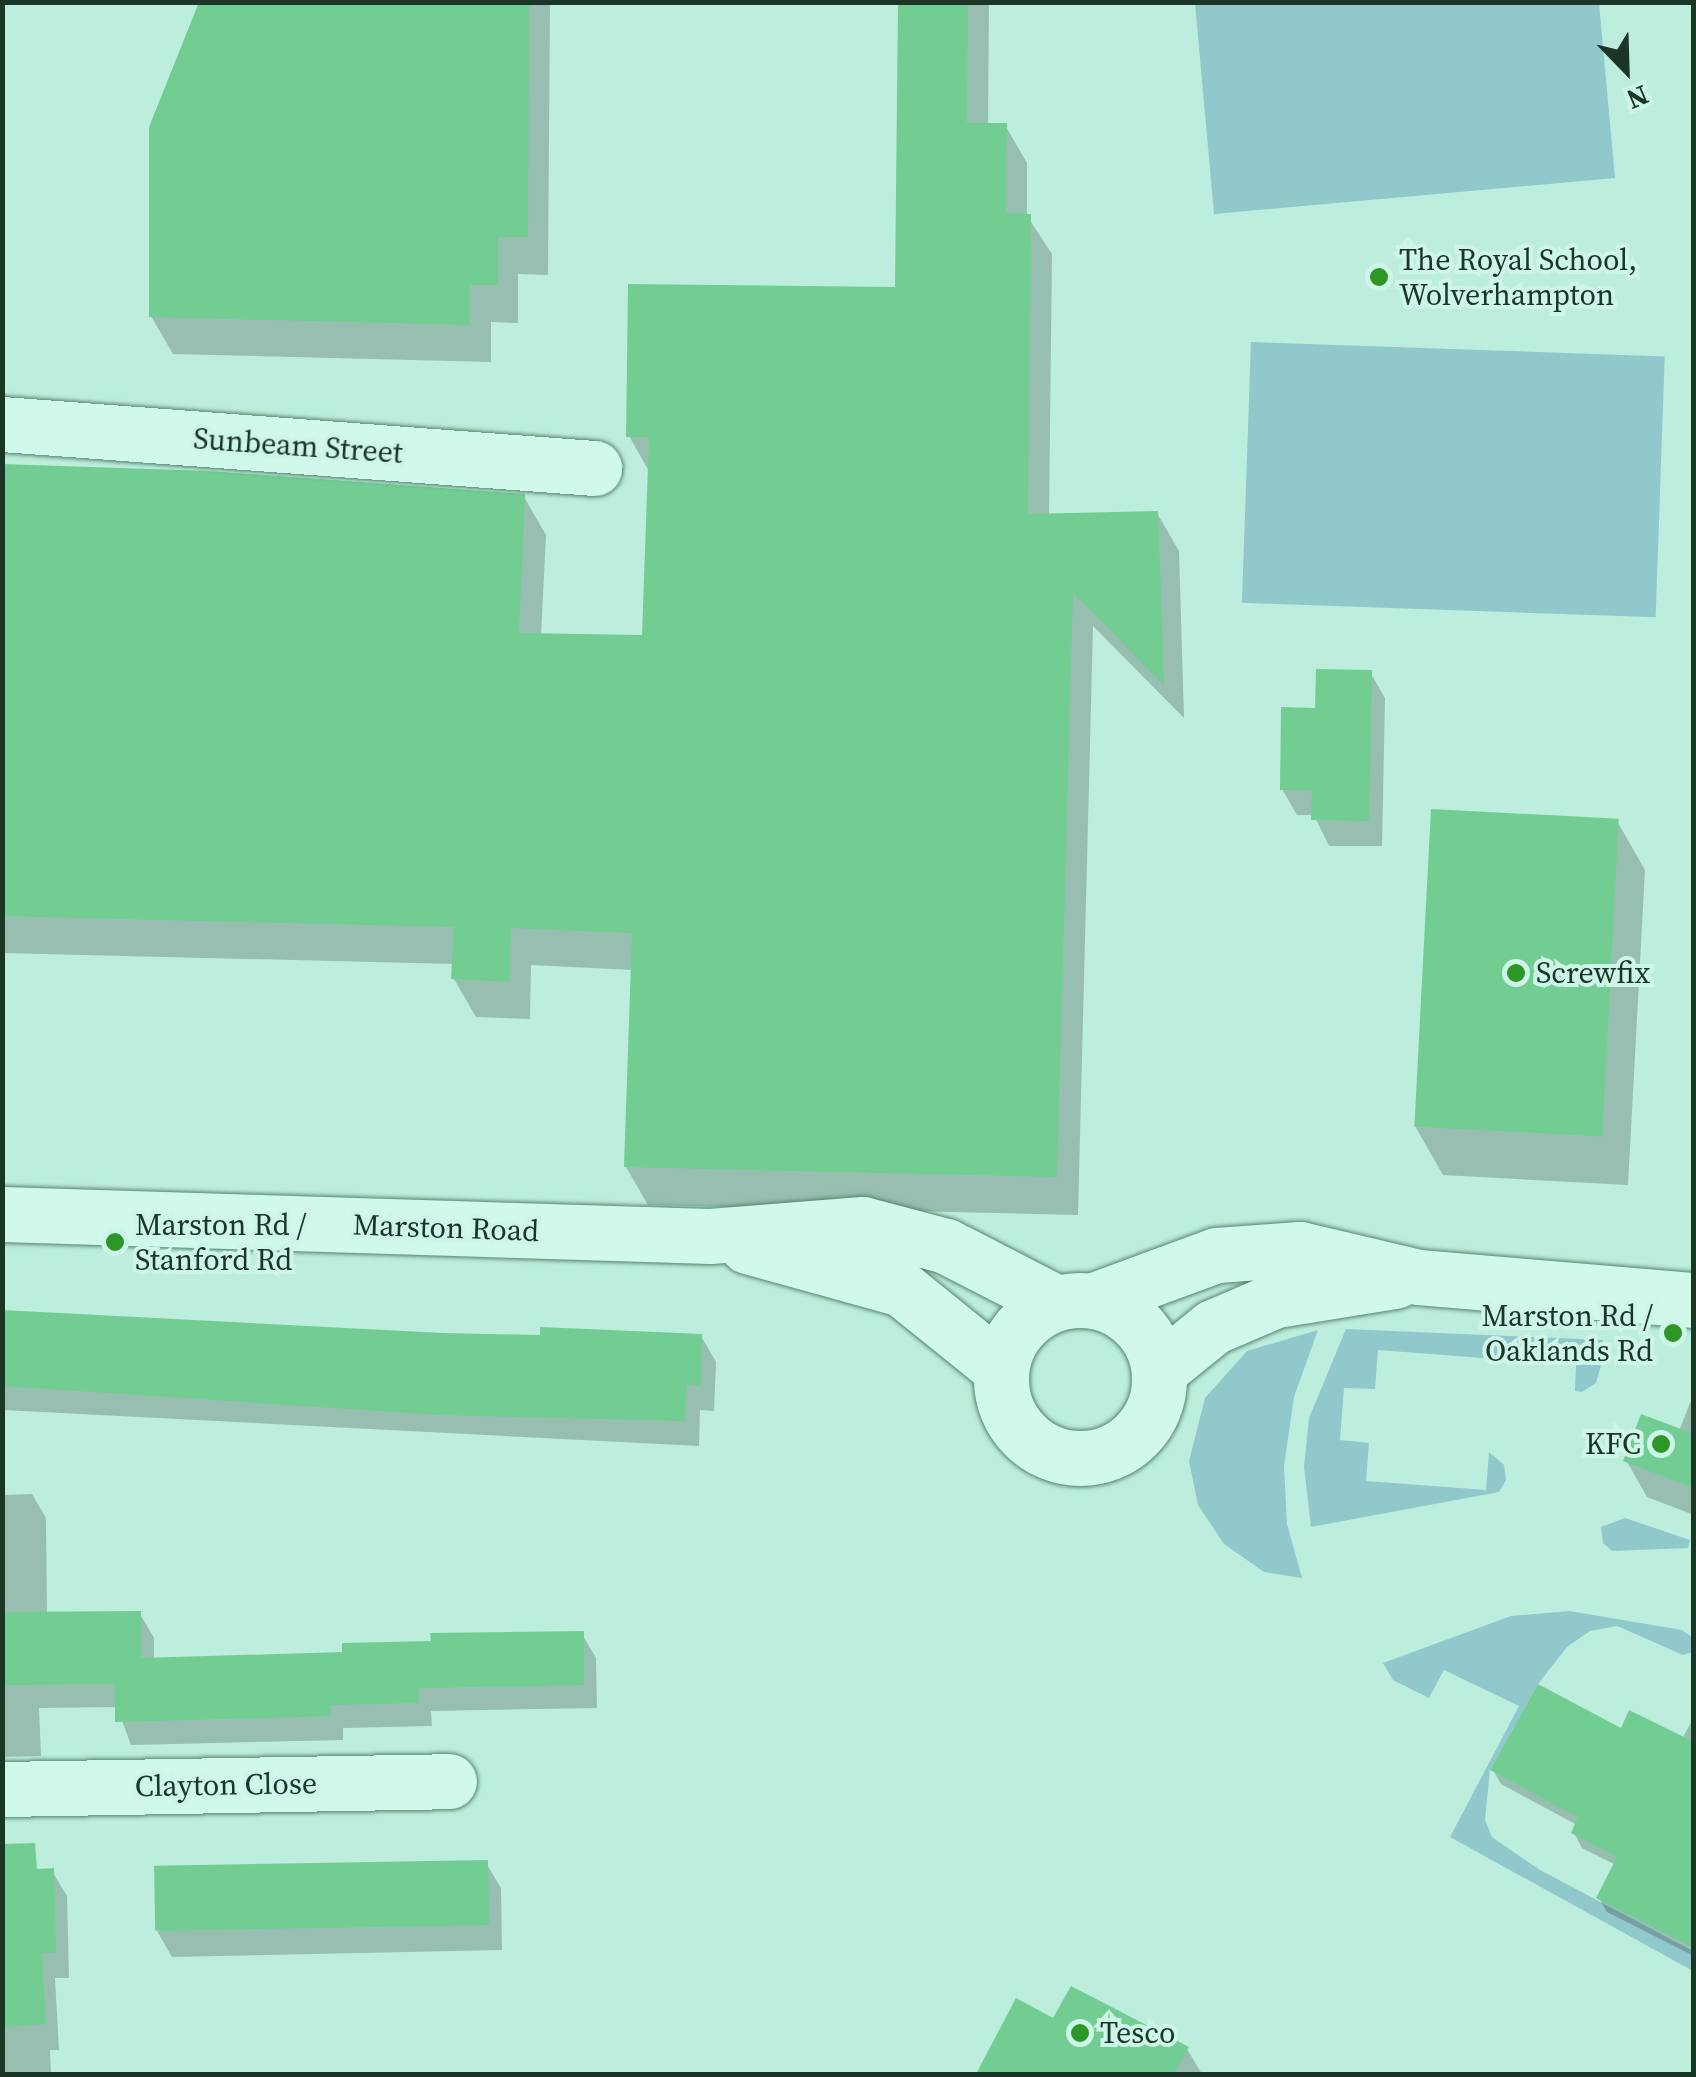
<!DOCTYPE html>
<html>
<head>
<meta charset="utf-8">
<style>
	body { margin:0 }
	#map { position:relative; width:1696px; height:2077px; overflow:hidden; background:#bdeedd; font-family:"Source Serif 4",serif }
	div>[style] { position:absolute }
	.green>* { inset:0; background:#91c8cc; transform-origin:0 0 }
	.shadow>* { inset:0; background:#0003 }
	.building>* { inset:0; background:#72cd93; transform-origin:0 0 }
	.roads { filter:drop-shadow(0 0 2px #56866d) drop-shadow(0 0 2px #56866d) }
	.street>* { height:55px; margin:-27.5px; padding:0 27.5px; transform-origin:27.5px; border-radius:27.5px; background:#d0f9eb }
	.secondary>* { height:55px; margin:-27.5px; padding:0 27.5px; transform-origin:27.5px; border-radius:27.5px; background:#d0f9eb }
	.secondary>.ring { margin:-27.5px; padding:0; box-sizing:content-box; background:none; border:55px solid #d0f9eb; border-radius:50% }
	.dots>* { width:28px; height:28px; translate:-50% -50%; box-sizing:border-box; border:5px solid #cdf5e8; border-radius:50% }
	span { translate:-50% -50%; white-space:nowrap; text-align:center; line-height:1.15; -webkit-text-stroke:8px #cdf5e8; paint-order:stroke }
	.poi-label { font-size:30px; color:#1b3526 }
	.left { translate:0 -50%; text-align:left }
	.right { translate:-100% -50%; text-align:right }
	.street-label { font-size:30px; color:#1b3526 }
	.frame { position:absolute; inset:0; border:5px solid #1b3526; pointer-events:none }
	.north { position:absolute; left:1576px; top:20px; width:100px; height:100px; -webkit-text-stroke:8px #cdf5e8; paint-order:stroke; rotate:157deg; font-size:28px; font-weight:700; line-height:40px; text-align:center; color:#1b3526 }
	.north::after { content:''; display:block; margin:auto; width:35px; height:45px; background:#1b3526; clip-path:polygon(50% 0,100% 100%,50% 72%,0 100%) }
</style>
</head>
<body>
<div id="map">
	<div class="green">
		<i style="clip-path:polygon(1195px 3px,1599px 3px,1615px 178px,1214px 214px)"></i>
		<i style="left:1251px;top:342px;width:414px;height:261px;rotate:2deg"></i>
		<i style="clip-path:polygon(1346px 1329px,1603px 1340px,1602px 1362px,1596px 1383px,1582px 1392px,1575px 1391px,1576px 1365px,1378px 1350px,1375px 1389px,1344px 1388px,1340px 1440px,1369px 1443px,1366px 1481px,1486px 1490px,1489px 1452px,1504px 1465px,1506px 1480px,1499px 1492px,1311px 1527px,1304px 1467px,1309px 1418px)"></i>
		<i style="clip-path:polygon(1318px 1330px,1294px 1397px,1284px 1466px,1287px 1524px,1302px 1578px,1264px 1572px,1224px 1544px,1198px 1505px,1189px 1461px,1205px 1398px,1247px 1351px)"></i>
		<i style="clip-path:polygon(1625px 1518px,1690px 1540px,1688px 1548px,1612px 1551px,1603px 1543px,1601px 1527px)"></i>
		<i style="clip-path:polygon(1569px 1611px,1682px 1630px,1693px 1638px,1693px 1652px,1683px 1655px,1617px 1626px,1590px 1631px,1567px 1647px,1538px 1684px,1490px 1770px,1485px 1820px,1492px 1837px,1540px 1870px,1693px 1951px,1693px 1971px,1450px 1837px,1519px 1706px,1444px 1670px,1429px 1698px,1393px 1680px,1383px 1663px,1511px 1616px)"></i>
	</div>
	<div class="shadow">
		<i style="clip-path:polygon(202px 2px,550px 2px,548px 275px,518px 274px,518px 323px,491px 322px,491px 362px,173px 354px,151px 316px)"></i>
		<i style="clip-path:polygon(900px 2px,989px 2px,988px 125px,1005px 125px,1027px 163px,1027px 216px,1052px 254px,1049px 516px,1157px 513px,1179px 551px,1184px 718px,1093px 626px,1078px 1215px,648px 1205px,626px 1167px,633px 970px,531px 965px,530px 1019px,476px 1017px,454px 979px,455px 964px,2px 953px,2px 466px,524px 497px,546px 535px,541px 636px,644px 637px,650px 473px,629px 436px,897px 289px)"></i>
		<i style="clip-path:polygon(1370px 672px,1385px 698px,1382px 846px,1329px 846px,1314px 815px,1297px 815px,1282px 789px,1318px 710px)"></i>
		<i style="clip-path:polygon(1617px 821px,1645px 870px,1628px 1185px,1443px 1175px,1415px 1126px)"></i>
		<i style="clip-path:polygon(2px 1312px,443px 1336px,701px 1336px,716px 1362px,714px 1411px,700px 1410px,699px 1446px,2px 1410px)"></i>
		<i style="clip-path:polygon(1694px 1393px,1694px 1515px,1647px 1497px,1626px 1460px,1679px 1431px)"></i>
		<i style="clip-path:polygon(32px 1494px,46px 1518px,47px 1614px,140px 1614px,154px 1638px,154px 1660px,345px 1654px,582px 1634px,596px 1658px,597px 1708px,431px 1711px,432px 1726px,343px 1728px,343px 1740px,131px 1745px,117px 1707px,39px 1708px,41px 1756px,2px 1757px,2px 1495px)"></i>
		<i style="clip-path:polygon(1694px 1717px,1694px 1956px,1607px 1912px,1599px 1898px,1616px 1865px,1582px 1848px,1574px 1833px,1577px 1825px,1501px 1784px,1493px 1770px,1622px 1732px,1682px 1739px)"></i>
		<i style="clip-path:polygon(486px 1863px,501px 1888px,502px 1950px,172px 1957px,157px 1931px)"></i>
		<i style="clip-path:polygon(52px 1871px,67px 1896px,69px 1978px,55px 1978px,59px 2050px,50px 2050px,51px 2074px,2px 2074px,2px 1872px)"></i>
		<i style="clip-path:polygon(1017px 2002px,1054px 2022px,1187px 2049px,1202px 2074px,979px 2074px)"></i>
	</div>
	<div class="building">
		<i style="clip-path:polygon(199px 2px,529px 2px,528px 237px,498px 237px,498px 285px,470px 285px,470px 325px,149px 317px,149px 127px)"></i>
		<i style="clip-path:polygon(898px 2px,968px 2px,967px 123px,1007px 123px,1006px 213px,1031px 214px,1028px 514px,1158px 511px,1164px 685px,1073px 593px,1057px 1177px,624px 1167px,632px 933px,511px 928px,510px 982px,451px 979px,454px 927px,2px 916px,2px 464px,209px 471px,525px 494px,519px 633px,642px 635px,649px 437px,626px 437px,628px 284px,895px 287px)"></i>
		<i style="clip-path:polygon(1316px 669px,1372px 670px,1369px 821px,1311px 820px,1312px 790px,1280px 790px,1281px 707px,1315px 708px)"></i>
		<i style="left:1431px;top:809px;width:188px;height:318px;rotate:3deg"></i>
		<i style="clip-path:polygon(2px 1310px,443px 1333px,540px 1335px,540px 1327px,702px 1334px,701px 1386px,687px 1385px,685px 1421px,439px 1415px,2px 1386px)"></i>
		<i style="clip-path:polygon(1641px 1414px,1694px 1434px,1694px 1488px,1623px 1461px)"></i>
		<i style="clip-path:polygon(141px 1611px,141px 1658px,342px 1652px,342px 1643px,431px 1641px,430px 1633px,584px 1631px,584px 1685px,419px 1688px,419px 1703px,330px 1705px,331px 1716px,115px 1722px,115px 1684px,2px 1685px,2px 1612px)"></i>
		<i style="clip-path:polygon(1538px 1684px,1621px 1728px,1629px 1710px,1694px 1742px,1694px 1948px,1596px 1898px,1617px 1857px,1571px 1833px,1578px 1817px,1490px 1770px)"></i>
		<i style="clip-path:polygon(35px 1843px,37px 1869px,54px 1868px,56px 1953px,42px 1953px,46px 2024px,2px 2027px,2px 1844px)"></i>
		<i style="left:488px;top:1860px;width:65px;height:334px;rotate:89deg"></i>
		<i style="clip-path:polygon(1071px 1986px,1189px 2047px,1174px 2074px,976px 2074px,1016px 1998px,1053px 2018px)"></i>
	</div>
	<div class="roads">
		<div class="street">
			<i style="left:2px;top:424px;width:594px;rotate:4.25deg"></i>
			<i style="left:2px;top:1789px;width:447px;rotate:-1deg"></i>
		</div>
		<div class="secondary">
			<i style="left:2px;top:1214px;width:708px;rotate:1.78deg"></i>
			<i style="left:710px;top:1236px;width:153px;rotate:-4.5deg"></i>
			<i style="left:863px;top:1224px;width:86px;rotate:14.8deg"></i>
			<i style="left:946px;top:1246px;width:125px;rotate:27.2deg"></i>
			<i style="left:747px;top:1246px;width:161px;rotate:15.5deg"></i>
			<i style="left:902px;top:1289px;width:127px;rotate:38.9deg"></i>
			<i class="ring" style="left:1001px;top:1300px;width:103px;height:103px"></i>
			<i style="left:1094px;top:1300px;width:130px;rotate:-20.2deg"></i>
			<i style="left:1216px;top:1255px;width:84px;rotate:-4.1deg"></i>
			<i style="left:1300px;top:1249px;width:121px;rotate:13.3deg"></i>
			<i style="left:1418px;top:1277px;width:277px;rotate:4.8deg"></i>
			<i style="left:1160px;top:1370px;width:68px;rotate:-39.1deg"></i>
			<i style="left:1213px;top:1327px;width:69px;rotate:-23.2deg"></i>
			<i style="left:1276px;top:1300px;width:121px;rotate:-9.1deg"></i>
		</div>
	</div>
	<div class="dots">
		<i style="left:1379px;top:277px;background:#2c9626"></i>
		<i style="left:1516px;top:973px;background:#2c9626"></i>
		<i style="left:115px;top:1242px;background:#2c9626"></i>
		<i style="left:1673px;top:1333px;background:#2c9626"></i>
		<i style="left:1661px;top:1444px;background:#2c9626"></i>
		<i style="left:1080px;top:2033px;background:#2c9626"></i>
	</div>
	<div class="poi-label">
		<span class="left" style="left:1399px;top:277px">The Royal School,<br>Wolverhampton</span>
		<span class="left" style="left:1536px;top:973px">Screwfix</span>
		<span class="left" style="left:135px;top:1242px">Marston Rd /<br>Stanford Rd</span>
		<span class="right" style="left:1653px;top:1333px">Marston Rd /<br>Oaklands Rd</span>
		<span class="right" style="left:1641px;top:1444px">KFC</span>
		<span class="left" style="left:1100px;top:2033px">Tesco</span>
	</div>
	<div class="street-label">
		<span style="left:298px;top:446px;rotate:4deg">Sunbeam Street</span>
		<span style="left:446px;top:1228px;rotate:2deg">Marston Road</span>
		<span style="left:226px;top:1785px;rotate:-1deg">Clayton Close</span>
	</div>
	<div class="frame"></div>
	<div class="north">N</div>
</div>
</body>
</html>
